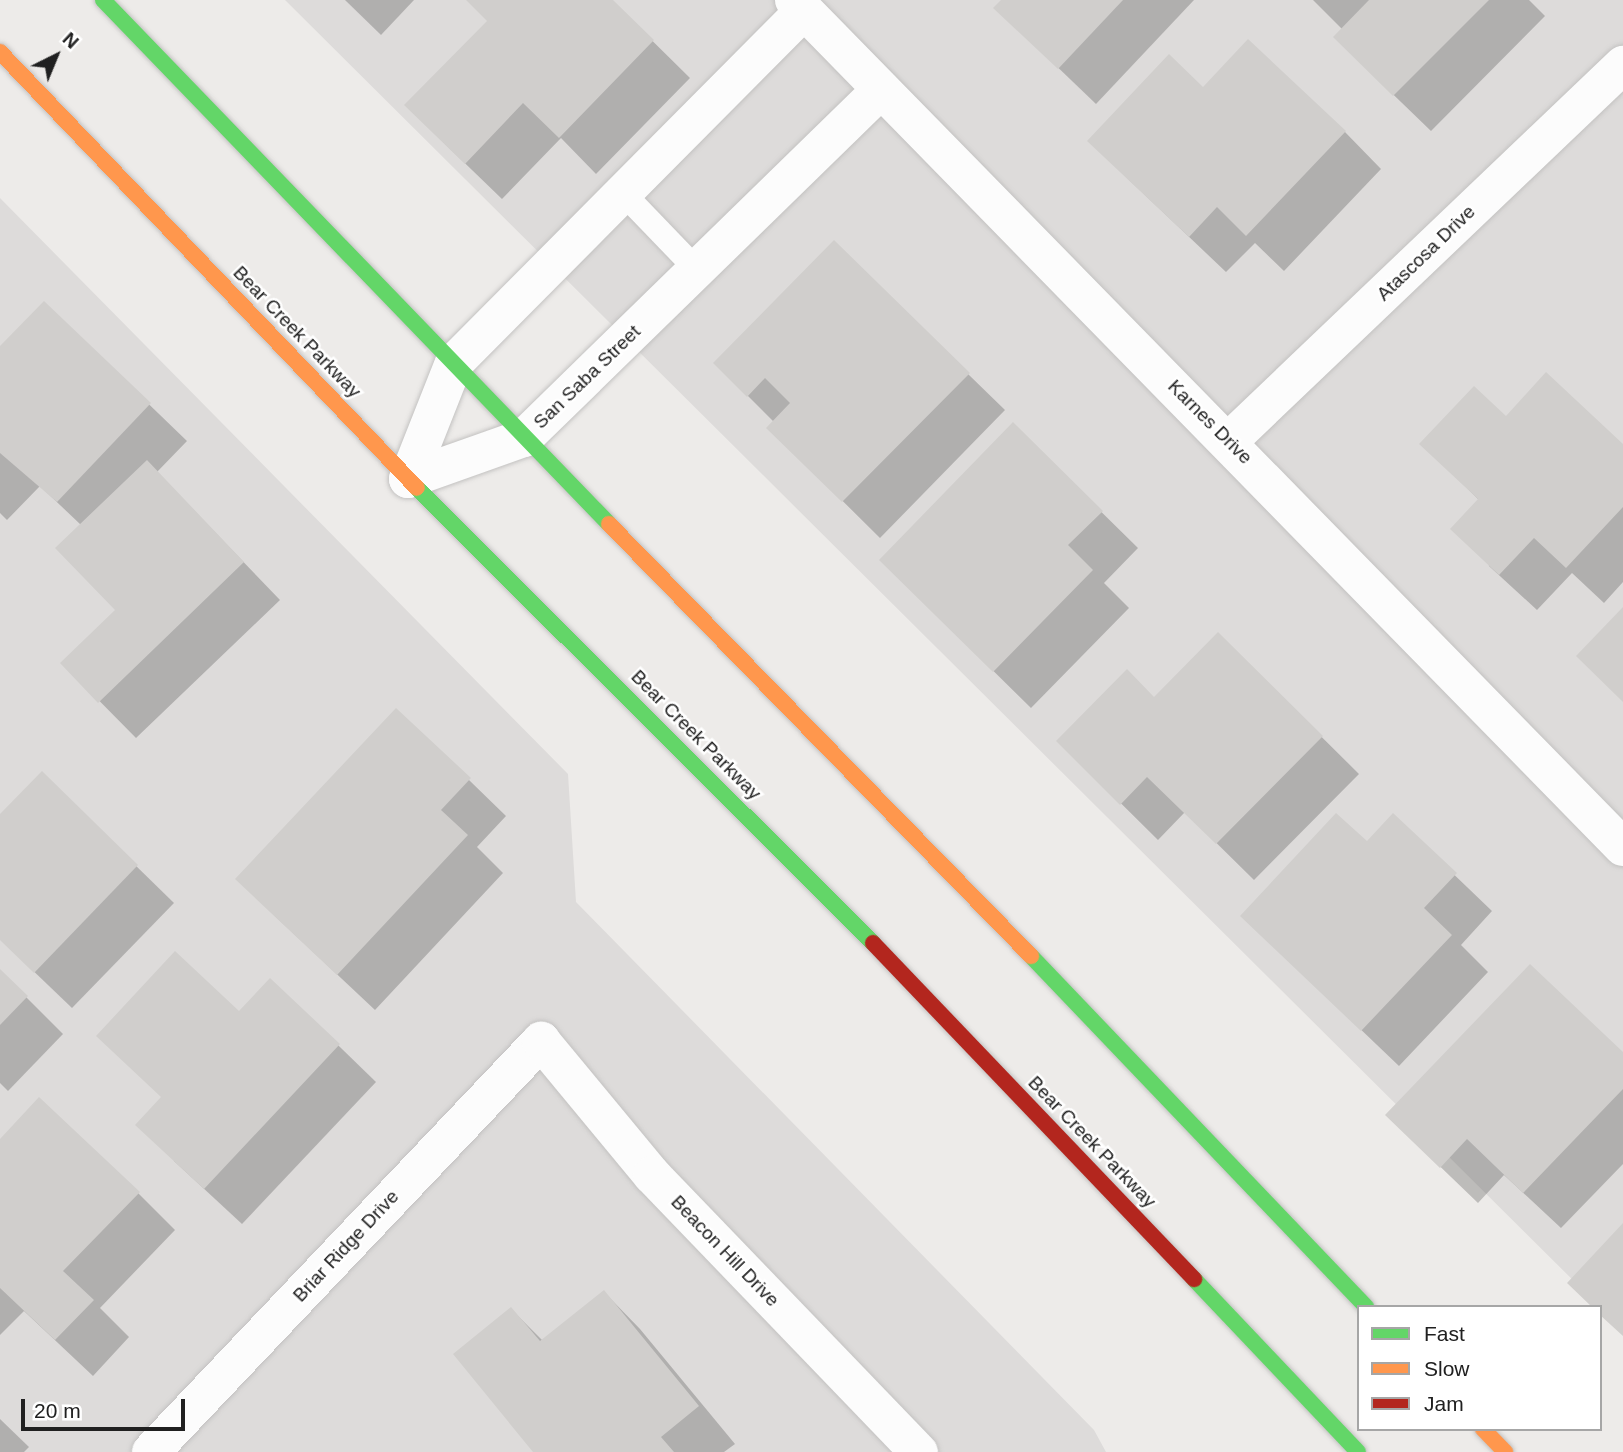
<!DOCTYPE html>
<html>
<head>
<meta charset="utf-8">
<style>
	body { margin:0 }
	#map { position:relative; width:1623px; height:1452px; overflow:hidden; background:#edebe9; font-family:Arial,sans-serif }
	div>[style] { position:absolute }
	.residential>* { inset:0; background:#dddbda }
	.shadow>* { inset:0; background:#0003 }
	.building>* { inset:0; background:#d0cecc }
	.roads { filter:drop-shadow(0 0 2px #c3c2c1) drop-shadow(0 0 2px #c3c2c1) }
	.lane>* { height:24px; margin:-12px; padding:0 12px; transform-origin:12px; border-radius:12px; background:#fcfcfc }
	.street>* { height:38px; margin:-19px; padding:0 19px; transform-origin:19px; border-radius:19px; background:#fcfcfc }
	.fast>* { height:16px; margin:-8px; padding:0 8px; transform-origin:8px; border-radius:8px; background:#63d668 }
	.slow>* { height:16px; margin:-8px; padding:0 8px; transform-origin:8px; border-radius:8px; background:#ff974d }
	.jam>* { height:16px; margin:-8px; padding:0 8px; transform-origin:8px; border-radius:8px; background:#b3261e }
	span { translate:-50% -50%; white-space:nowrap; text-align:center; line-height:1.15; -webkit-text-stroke:5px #fff; paint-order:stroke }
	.street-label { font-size:19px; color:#202020 }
	.legend { position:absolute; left:1357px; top:1305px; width:245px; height:126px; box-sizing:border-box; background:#fff; border:2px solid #a6a6a6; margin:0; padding:9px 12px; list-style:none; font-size:21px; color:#202020 }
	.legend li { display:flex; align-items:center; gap:14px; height:35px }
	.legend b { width:35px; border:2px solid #a6a6a6 }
	.north { position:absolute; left:21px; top:21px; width:70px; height:70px; -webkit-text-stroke:5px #fff; paint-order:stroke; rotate:43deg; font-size:19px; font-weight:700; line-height:28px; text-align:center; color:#202020 }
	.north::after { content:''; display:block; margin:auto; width:24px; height:32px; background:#202020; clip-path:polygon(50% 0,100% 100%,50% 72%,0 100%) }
	.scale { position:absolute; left:21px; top:1399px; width:164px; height:32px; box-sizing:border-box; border:4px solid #202020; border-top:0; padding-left:9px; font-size:21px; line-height:24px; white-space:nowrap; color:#202020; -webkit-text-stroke:5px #fff; paint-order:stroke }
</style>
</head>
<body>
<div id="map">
	<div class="residential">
		<i style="clip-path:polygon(285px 0,1623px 0,1623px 1330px,1600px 1307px)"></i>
		<i style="clip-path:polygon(0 198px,568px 774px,576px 902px,1094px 1430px,1106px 1452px,0 1452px)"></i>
	</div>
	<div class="shadow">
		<i style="clip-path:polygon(345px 0,414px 0,381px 35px)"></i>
		<i style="clip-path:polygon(468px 0,611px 0,690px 78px,596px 174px,561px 138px,502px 199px,443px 142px,489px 21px)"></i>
		<i style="clip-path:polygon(1003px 0,1194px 0,1096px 104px,996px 8px)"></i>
		<i style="clip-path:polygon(1313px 0,1529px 0,1545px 16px,1431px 131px,1372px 74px,1342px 29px)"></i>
		<i style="clip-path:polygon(1203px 89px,1345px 132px,1381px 169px,1284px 271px,1255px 243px,1226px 272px,1126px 177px)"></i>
		<i style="clip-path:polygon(44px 303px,187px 441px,157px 472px,280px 600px,136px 738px,62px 663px,117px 610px,81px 525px,40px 486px,7px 520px,0 513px,0 349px)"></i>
		<i style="clip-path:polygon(715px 363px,968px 374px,1005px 410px,880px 538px,769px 428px,774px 422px)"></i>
		<i style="clip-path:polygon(1506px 418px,1623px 447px,1623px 582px,1604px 603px,1572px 573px,1537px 610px,1489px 566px,1479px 500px,1422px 444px)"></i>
		<i style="clip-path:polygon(1013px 425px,1138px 548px,1104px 583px,1129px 608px,1031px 708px,881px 560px)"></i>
		<i style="clip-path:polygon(1218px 634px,1359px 774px,1254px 880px,1185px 812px,1158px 840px,1058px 741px,1154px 699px)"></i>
		<i style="clip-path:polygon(397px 710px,506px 816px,477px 847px,503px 873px,375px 1010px,275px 916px)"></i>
		<i style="clip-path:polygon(42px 774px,174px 903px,72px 1008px,0 939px,0 817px)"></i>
		<i style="clip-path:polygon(1393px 816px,1492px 911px,1461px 945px,1488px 972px,1399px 1066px,1242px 916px,1367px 843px)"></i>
		<i style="clip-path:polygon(0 971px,63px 1034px,8px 1091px,0 1083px)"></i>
		<i style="clip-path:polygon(271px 980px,376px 1082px,242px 1224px,174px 1161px,163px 1098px)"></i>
		<i style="clip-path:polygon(1623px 1055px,1623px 1164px,1561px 1228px,1504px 1175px,1478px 1203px,1424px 1151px)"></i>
		<i style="clip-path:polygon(0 1141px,138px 1193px,175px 1230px,100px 1308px,129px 1337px,93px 1376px,24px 1311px,0 1335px)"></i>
		<i style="clip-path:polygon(604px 1292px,640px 1329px,735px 1444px,724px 1452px,535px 1452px,511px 1309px,543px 1341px)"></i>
		<i style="clip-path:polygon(0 1419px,29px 1447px,24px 1452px,0 1452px)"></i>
	</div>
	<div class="building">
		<i style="clip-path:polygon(466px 0,613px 0,654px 40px,559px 138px,523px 103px,465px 164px,404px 105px,487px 21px)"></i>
		<i style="clip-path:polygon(1001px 0,1123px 0,1058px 69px,993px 8px)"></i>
		<i style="clip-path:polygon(1369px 0,1489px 0,1393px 96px,1333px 37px)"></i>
		<i style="clip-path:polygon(1248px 39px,1346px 131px,1246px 236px,1217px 207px,1189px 237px,1087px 141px,1169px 54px,1203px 87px)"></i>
		<i style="clip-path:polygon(834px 240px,970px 373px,842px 502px,766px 428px,790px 403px,765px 378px,747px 397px,713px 363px)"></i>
		<i style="clip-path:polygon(44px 301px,151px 403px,57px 502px,0 453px,0 346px)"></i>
		<i style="clip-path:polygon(1546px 372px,1623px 444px,1623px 507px,1566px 568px,1534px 538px,1499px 575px,1450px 529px,1478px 499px,1419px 444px,1474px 386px,1506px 416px)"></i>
		<i style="clip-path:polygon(1013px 422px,1103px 511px,1068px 545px,1093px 570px,993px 672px,879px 560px)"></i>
		<i style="clip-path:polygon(147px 460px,244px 562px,98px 703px,60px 663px,115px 610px,55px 548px)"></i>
		<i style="clip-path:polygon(1623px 607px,1623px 702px,1576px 656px)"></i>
		<i style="clip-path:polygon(1218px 632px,1323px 736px,1216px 844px,1147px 777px,1120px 805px,1056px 741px,1127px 669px,1154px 697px)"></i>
		<i style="clip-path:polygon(396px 708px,471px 778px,441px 810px,468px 835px,337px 975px,235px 879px)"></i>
		<i style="clip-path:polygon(42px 771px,138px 865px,34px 973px,0 940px,0 814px)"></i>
		<i style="clip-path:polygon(1336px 813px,1367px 841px,1393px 813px,1457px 873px,1424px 908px,1452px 935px,1361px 1031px,1240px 916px)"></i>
		<i style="clip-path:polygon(175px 951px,239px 1011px,270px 978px,340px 1044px,204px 1189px,135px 1125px,161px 1097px,96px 1036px)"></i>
		<i style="clip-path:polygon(1530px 964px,1623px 1052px,1623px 1089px,1523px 1193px,1467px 1139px,1440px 1168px,1385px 1115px)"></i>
		<i style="clip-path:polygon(0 969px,28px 996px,0 1025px)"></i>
		<i style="clip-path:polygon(39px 1097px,140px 1192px,63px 1271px,94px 1300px,55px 1340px,0 1288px,0 1139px)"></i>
		<i style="clip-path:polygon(1623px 1223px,1623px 1336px,1600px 1315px,1600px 1307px,1592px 1307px,1567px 1283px)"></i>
		<i style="clip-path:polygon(604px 1290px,699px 1406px,661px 1437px,674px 1452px,533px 1452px,453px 1354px,511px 1307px,540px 1341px)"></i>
	</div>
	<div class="roads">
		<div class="lane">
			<i style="left:623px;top:193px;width:107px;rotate:46.1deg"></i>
		</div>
		<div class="street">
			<i style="left:794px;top:0;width:1185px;rotate:45.62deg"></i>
			<i style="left:1229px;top:441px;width:545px;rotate:-43.66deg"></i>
			<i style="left:408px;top:479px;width:125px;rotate:-68.4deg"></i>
			<i style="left:454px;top:363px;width:496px;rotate:-45.2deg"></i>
			<i style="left:408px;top:479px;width:123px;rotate:-19.5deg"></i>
			<i style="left:524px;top:438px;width:499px;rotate:-44.3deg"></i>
			<i style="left:151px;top:1452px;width:567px;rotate:-46.5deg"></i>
			<i style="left:541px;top:1041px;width:174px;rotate:50.4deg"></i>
			<i style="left:652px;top:1175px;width:385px;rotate:46.1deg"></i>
		</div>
		<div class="fast">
			<i style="left:103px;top:0;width:728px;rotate:46deg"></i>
			<i style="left:417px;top:488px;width:644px;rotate:44.94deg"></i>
			<i style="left:1031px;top:956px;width:485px;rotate:46.3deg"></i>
			<i style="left:1194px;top:1279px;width:238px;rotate:46.5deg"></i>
		</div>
		<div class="slow">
			<i style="left:0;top:52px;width:603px;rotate:46.28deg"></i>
			<i style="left:609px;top:524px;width:604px;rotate:45.67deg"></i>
			<i style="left:1483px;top:1429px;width:32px;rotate:46deg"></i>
		</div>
		<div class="jam">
			<i style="left:873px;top:943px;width:465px;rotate:46.3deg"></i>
		</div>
	</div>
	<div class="street-label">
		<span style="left:1426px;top:253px;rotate:-44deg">Atascosa Drive</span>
		<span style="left:297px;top:332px;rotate:46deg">Bear Creek Parkway</span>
		<span style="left:587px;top:377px;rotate:-44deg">San Saba Street</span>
		<span style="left:1210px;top:422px;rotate:45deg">Karnes Drive</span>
		<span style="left:696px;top:735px;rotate:45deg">Bear Creek Parkway</span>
		<span style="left:1092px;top:1142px;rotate:46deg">Bear Creek Parkway</span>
		<span style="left:346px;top:1246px;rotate:-47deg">Briar Ridge Drive</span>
		<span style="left:725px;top:1251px;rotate:46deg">Beacon Hill Drive</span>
	</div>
	<ul class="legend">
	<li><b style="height:9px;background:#63d668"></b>Fast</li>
	<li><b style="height:9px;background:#ff974d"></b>Slow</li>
	<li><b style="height:9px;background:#b3261e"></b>Jam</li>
	</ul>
	<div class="north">N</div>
	<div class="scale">20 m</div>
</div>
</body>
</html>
